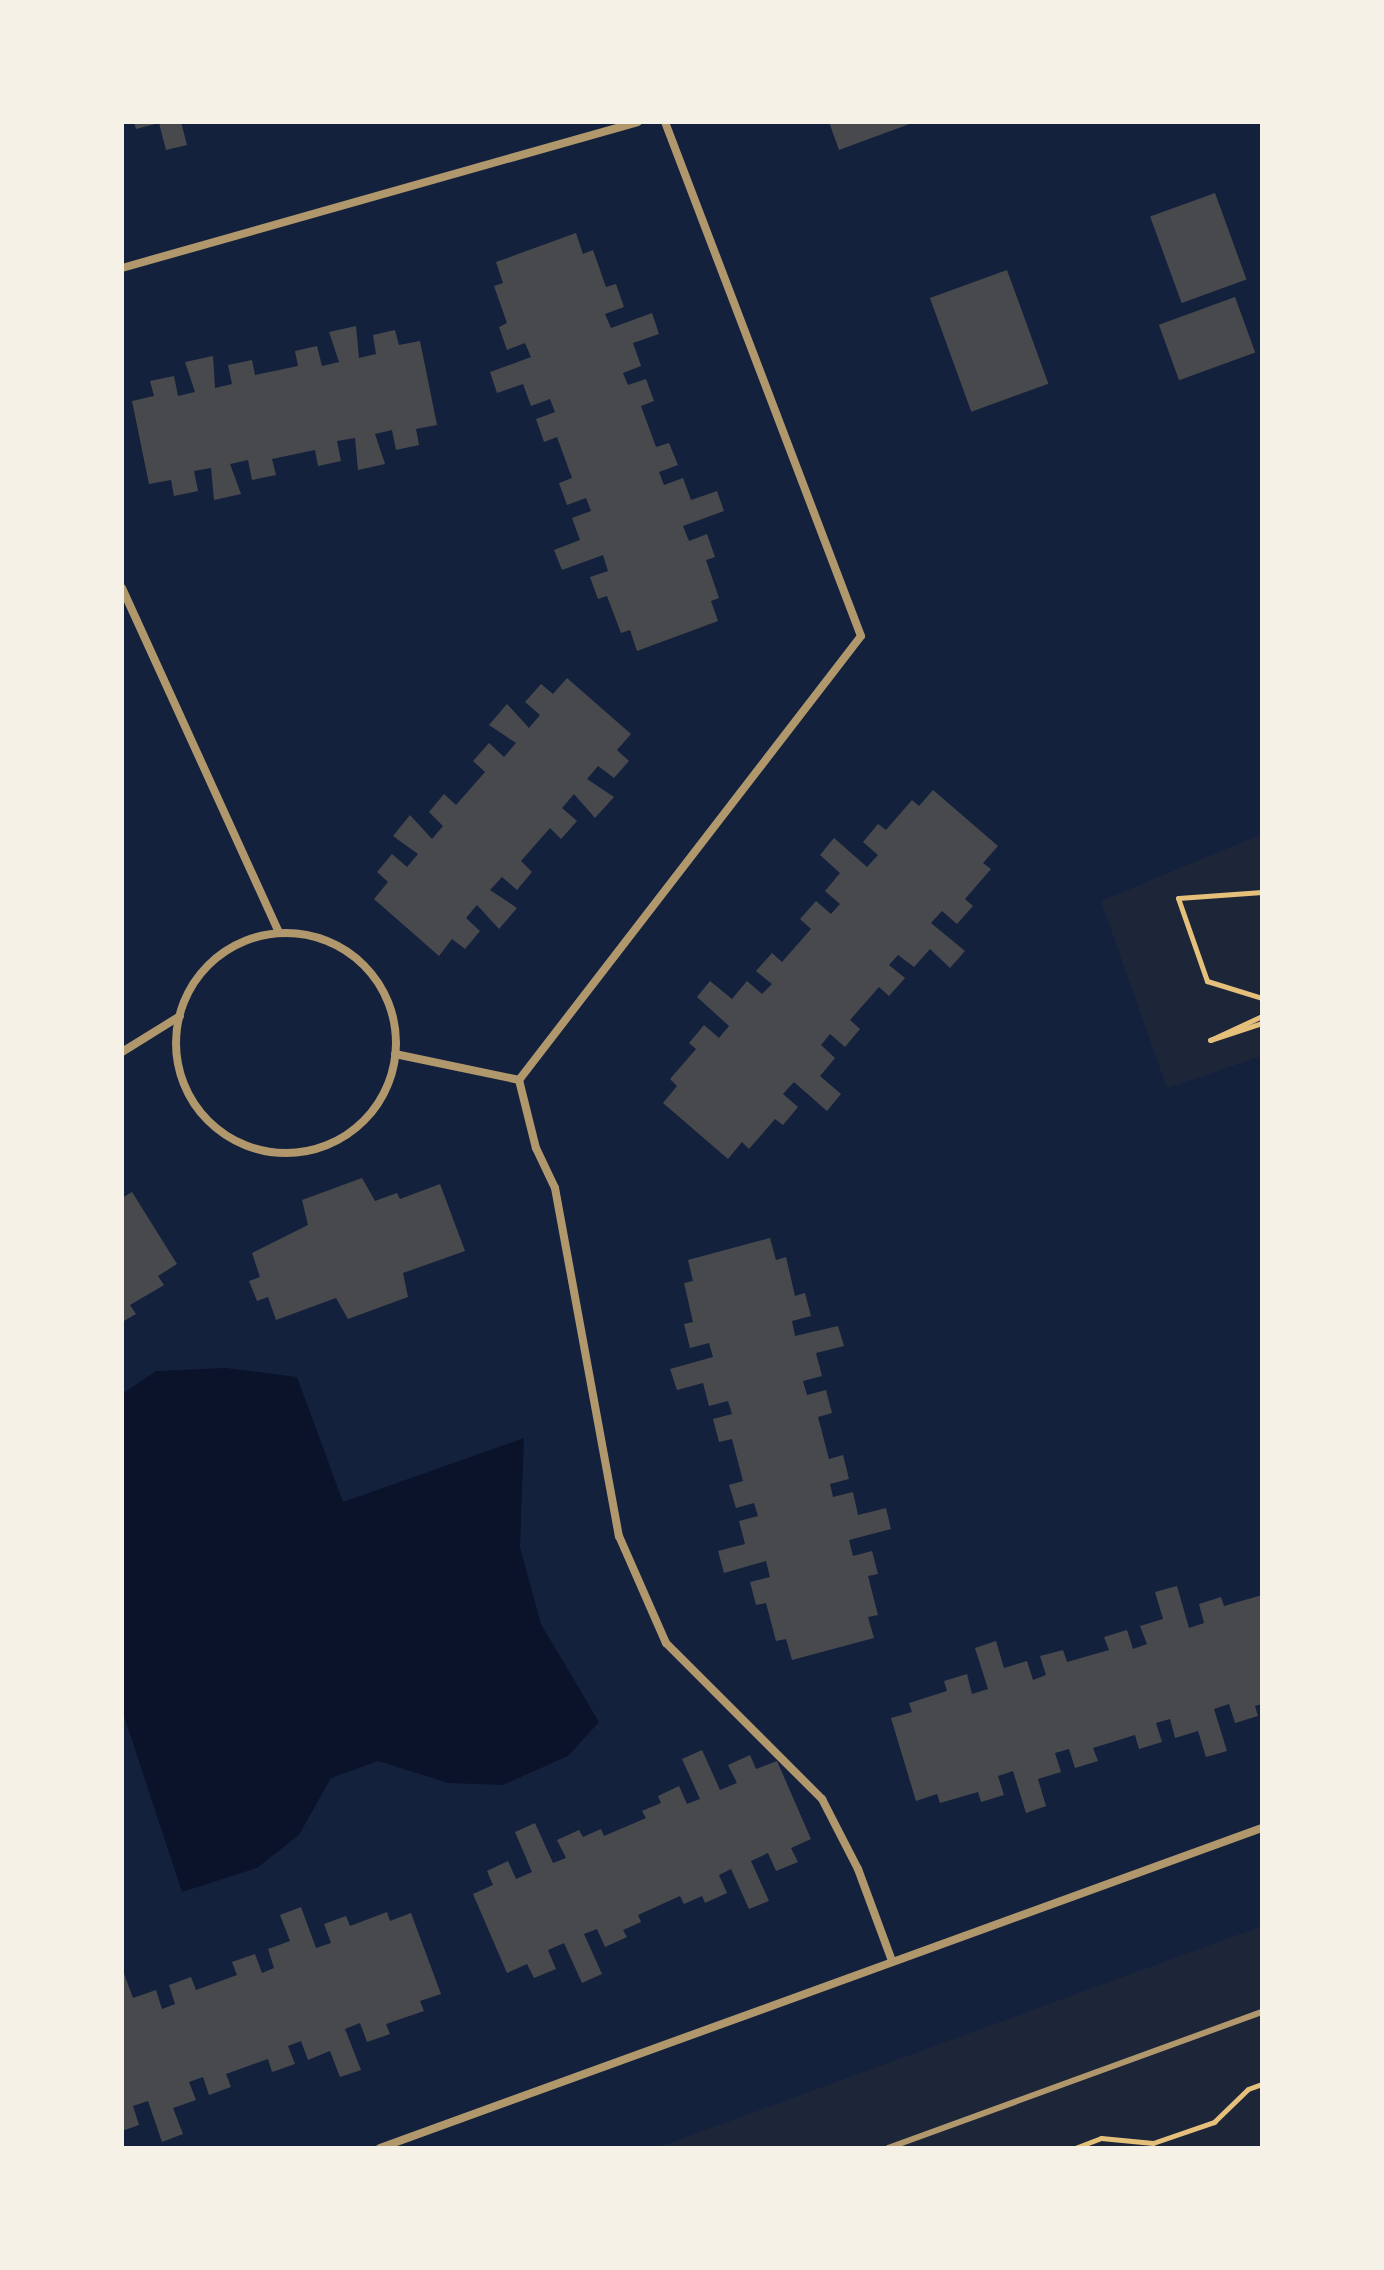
<!DOCTYPE html>
<html>
<head>
<meta charset="utf-8">
<style>
	body { margin:0 }
	#map { position:relative; width:1384px; height:2270px; overflow:hidden; background:#14213d; font-family:"Space Grotesk",sans-serif }
	div>[style] { position:absolute }
	.green>* { inset:0; background:#1d2539 }
	.water>* { inset:0; background:#0b132b }
	.building>* { inset:0; background:#48494c; transform-origin:0 0 }
	.path>* { height:5px; margin:-2.5px; padding:0 2.5px; transform-origin:2.5px; border-radius:2.5px; background:#e5c07b }
	.service>* { height:6px; margin:-3px; padding:0 3px; transform-origin:3px; border-radius:3px; background:#b1986c }
	.minor>* { height:8px; margin:-4px; padding:0 4px; transform-origin:4px; border-radius:4px; background:#b1986c }
	.minor>.ring { margin:-4px; padding:0; box-sizing:content-box; background:none; border:8px solid #b1986c; border-radius:50% }
	span { translate:-50% -50%; white-space:nowrap; text-align:center; line-height:1.15; -webkit-text-stroke:7px #f6f1e7; paint-order:stroke }
	.frame { position:absolute; inset:0; border:124px solid #f6f1e7; pointer-events:none }
</style>
</head>
<body>
<div id="map">
	<div class="green">
		<i style="clip-path:polygon(1262px 834px,1262px 1056px,1167px 1088px,1101px 901px)"></i>
		<i style="clip-path:polygon(1262px 1926px,1262px 2148px,656px 2148px)"></i>
	</div>
	<div class="water">
		<i style="clip-path:polygon(226px 1368px,297px 1377px,343px 1502px,524px 1438px,520px 1547px,541px 1624px,599px 1722px,568px 1756px,503px 1785px,448px 1783px,378px 1761px,331px 1778px,299px 1835px,257px 1868px,182px 1892px,122px 1710px,122px 1394px,156px 1371px)"></i>
	</div>
	<div class="building">
		<i style="clip-path:polygon(134px 122px,181px 122px,187px 145px,166px 150px,159px 123px,136px 129px)"></i>
		<i style="clip-path:polygon(829px 122px,915px 122px,839px 150px)"></i>
		<i style="left:1215px;top:193px;width:92px;height:69px;rotate:70deg"></i>
		<i style="clip-path:polygon(576px 233px,583px 254px,593px 250px,606px 287px,616px 284px,624px 307px,605px 314px,611px 328px,652px 313px,659px 334px,633px 343px,641px 366px,623px 373px,628px 385px,646px 379px,654px 401px,641px 406px,656px 447px,669px 443px,678px 465px,659px 472px,664px 485px,683px 478px,691px 500px,717px 491px,724px 511px,683px 526px,689px 541px,707px 534px,715px 557px,706px 560px,719px 598px,711px 601px,718px 621px,637px 651px,630px 630px,621px 633px,607px 596px,598px 599px,590px 577px,608px 571px,603px 555px,562px 570px,554px 550px,580px 540px,572px 518px,591px 511px,586px 498px,567px 505px,559px 483px,572px 478px,557px 437px,544px 442px,536px 419px,555px 412px,550px 399px,531px 406px,523px 384px,497px 393px,490px 372px,531px 357px,525px 343px,507px 350px,499px 327px,507px 323px,494px 286px,503px 283px,496px 262px)"></i>
		<i style="left:1007px;top:270px;width:121px;height:82px;rotate:70deg"></i>
		<i style="left:1235px;top:297px;width:59px;height:81px;rotate:70deg"></i>
		<i style="clip-path:polygon(356px 326px,359px 358px,376px 354px,373px 335px,395px 330px,399px 345px,420px 341px,437px 425px,416px 429px,419px 445px,396px 450px,392px 430px,375px 434px,385px 464px,358px 470px,355px 438px,337px 441px,341px 461px,318px 466px,315px 450px,272px 459px,276px 475px,252px 480px,248px 460px,230px 464px,241px 494px,214px 500px,211px 468px,194px 471px,198px 491px,174px 496px,171px 480px,149px 484px,132px 401px,154px 396px,150px 381px,174px 376px,178px 396px,195px 392px,185px 362px,213px 356px,215px 388px,232px 384px,228px 365px,252px 360px,255px 375px,298px 366px,295px 351px,317px 346px,322px 366px,339px 362px,329px 332px)"></i>
		<i style="clip-path:polygon(567px 678px,631px 734px,617px 750px,629px 761px,614px 778px,598px 766px,587px 779px,614px 797px,595px 818px,574px 794px,562px 808px,577px 821px,561px 839px,550px 828px,521px 861px,532px 872px,517px 890px,502px 877px,490px 890px,517px 908px,499px 929px,477px 905px,466px 918px,480px 931px,465px 949px,452px 939px,439px 956px,374px 899px,388px 882px,377px 872px,392px 854px,407px 867px,418px 854px,393px 836px,410px 815px,432px 839px,443px 826px,429px 812px,444px 794px,456px 805px,485px 772px,473px 761px,489px 743px,504px 757px,516px 743px,489px 725px,507px 704px,529px 728px,540px 715px,525px 702px,541px 684px,553px 694px)"></i>
		<i style="clip-path:polygon(933px 790px,998px 846px,983px 863px,991px 869px,965px 899px,973px 906px,957px 924px,942px 911px,931px 923px,965px 951px,950px 968px,930px 949px,914px 967px,898px 955px,889px 965px,905px 978px,889px 996px,879px 987px,850px 1020px,860px 1029px,845px 1047px,830px 1034px,821px 1045px,835px 1058px,820px 1076px,841px 1094px,827px 1111px,794px 1082px,783px 1094px,798px 1107px,783px 1125px,775px 1119px,749px 1149px,742px 1142px,728px 1159px,663px 1103px,677px 1086px,670px 1079px,696px 1049px,689px 1043px,704px 1025px,719px 1038px,729px 1026px,697px 997px,710px 981px,732px 999px,747px 981px,762px 994px,772px 984px,756px 971px,772px 953px,782px 962px,811px 929px,800px 919px,816px 901px,831px 914px,840px 904px,825px 891px,840px 873px,820px 855px,834px 838px,867px 867px,878px 855px,863px 842px,878px 824px,886px 830px,912px 800px,919px 806px)"></i>
		<i style="clip-path:polygon(362px 1178px,375px 1201px,397px 1193px,400px 1199px,440px 1184px,465px 1251px,403px 1273px,408px 1297px,348px 1319px,336px 1298px,276px 1320px,268px 1297px,257px 1301px,249px 1281px,260px 1277px,252px 1253px,308px 1225px,302px 1200px)"></i>
		<i style="clip-path:polygon(132px 1192px,177px 1264px,158px 1276px,164px 1285px,130px 1305px,136px 1314px,122px 1322px,122px 1198px)"></i>
		<i style="clip-path:polygon(770px 1238px,776px 1260px,786px 1257px,795px 1296px,805px 1293px,811px 1316px,792px 1321px,795px 1336px,838px 1326px,844px 1346px,816px 1353px,822px 1376px,803px 1381px,807px 1395px,826px 1390px,832px 1413px,818px 1417px,829px 1459px,843px 1455px,849px 1479px,830px 1484px,833px 1497px,853px 1492px,858px 1515px,886px 1508px,891px 1529px,849px 1540px,853px 1556px,872px 1551px,878px 1574px,868px 1576px,878px 1615px,868px 1617px,874px 1638px,792px 1660px,786px 1639px,776px 1641px,766px 1603px,756px 1605px,750px 1582px,770px 1577px,766px 1561px,724px 1573px,718px 1551px,745px 1544px,739px 1521px,758px 1516px,754px 1503px,736px 1508px,729px 1485px,743px 1481px,732px 1439px,719px 1442px,713px 1419px,732px 1414px,728px 1401px,709px 1406px,703px 1383px,677px 1390px,670px 1369px,713px 1357px,709px 1343px,690px 1348px,684px 1324px,693px 1322px,684px 1283px,693px 1281px,688px 1260px)"></i>
		<i style="clip-path:polygon(1177px 1586px,1189px 1628px,1204px 1623px,1199px 1604px,1221px 1597px,1224px 1606px,1262px 1595px,1262px 1704px,1255px 1706px,1258px 1716px,1235px 1723px,1229px 1704px,1214px 1709px,1227px 1751px,1206px 1757px,1198px 1731px,1175px 1738px,1170px 1719px,1156px 1723px,1162px 1742px,1139px 1749px,1135px 1735px,1093px 1748px,1098px 1761px,1075px 1768px,1069px 1749px,1055px 1753px,1061px 1772px,1038px 1779px,1046px 1806px,1026px 1813px,1013px 1771px,998px 1776px,1004px 1795px,981px 1802px,978px 1792px,940px 1803px,937px 1794px,916px 1801px,891px 1718px,912px 1712px,909px 1703px,947px 1691px,944px 1681px,967px 1674px,972px 1694px,988px 1689px,975px 1648px,996px 1641px,1004px 1668px,1027px 1661px,1033px 1680px,1046px 1675px,1040px 1656px,1063px 1650px,1067px 1662px,1109px 1650px,1104px 1637px,1127px 1630px,1133px 1649px,1147px 1644px,1140px 1626px,1163px 1619px,1155px 1592px)"></i>
		<i style="clip-path:polygon(702px 1750px,720px 1790px,737px 1783px,728px 1765px,750px 1755px,756px 1769px,777px 1761px,811px 1839px,791px 1848px,798px 1862px,776px 1871px,768px 1853px,751px 1861px,769px 1901px,749px 1909px,731px 1869px,719px 1875px,727px 1893px,705px 1903px,702px 1896px,684px 1904px,680px 1896px,638px 1915px,641px 1922px,623px 1930px,627px 1937px,605px 1947px,597px 1929px,584px 1934px,602px 1974px,582px 1983px,564px 1943px,548px 1950px,556px 1969px,534px 1978px,527px 1964px,507px 1973px,473px 1894px,493px 1885px,487px 1871px,508px 1861px,516px 1879px,532px 1872px,515px 1832px,535px 1823px,553px 1863px,566px 1858px,557px 1840px,579px 1830px,583px 1837px,601px 1829px,604px 1836px,646px 1818px,642px 1811px,661px 1803px,658px 1796px,679px 1786px,687px 1804px,700px 1799px,682px 1759px)"></i>
		<i style="clip-path:polygon(301px 1907px,316px 1948px,331px 1943px,324px 1924px,346px 1916px,350px 1926px,387px 1912px,390px 1921px,411px 1913px,441px 1994px,420px 2001px,424px 2011px,386px 2024px,390px 2034px,367px 2042px,360px 2023px,345px 2029px,361px 2070px,340px 2077px,330px 2051px,308px 2060px,301px 2041px,288px 2046px,295px 2064px,272px 2072px,268px 2059px,226px 2074px,231px 2087px,209px 2095px,203px 2077px,189px 2082px,196px 2100px,173px 2108px,183px 2134px,162px 2142px,148px 2101px,133px 2106px,139px 2125px,122px 2131px,122px 1968px,133px 1998px,156px 1990px,162px 2009px,175px 2004px,169px 1985px,191px 1977px,196px 1990px,237px 1975px,232px 1962px,255px 1954px,262px 1973px,274px 1968px,268px 1949px,290px 1941px,280px 1915px)"></i>
	</div>
	<div class="path">
		<i style="left:1262px;top:892px;width:84px;rotate:175.9deg"></i>
		<i style="left:1178px;top:898px;width:88px;rotate:70.7deg"></i>
		<i style="left:1207px;top:981px;width:58px;rotate:17.2deg"></i>
		<i style="left:1262px;top:1016px;width:57px;rotate:155.2deg"></i>
		<i style="left:1210px;top:1040px;width:55px;rotate:-18.1deg"></i>
		<i style="left:1075px;top:2148px;width:28px;rotate:-21deg"></i>
		<i style="left:1101px;top:2138px;width:52px;rotate:5.5deg"></i>
		<i style="left:1153px;top:2143px;width:65px;rotate:-19deg"></i>
		<i style="left:1214px;top:2122px;width:47px;rotate:-44.1deg"></i>
		<i style="left:1248px;top:2089px;width:15px;rotate:-20deg"></i>
	</div>
	<div class="service">
		<i style="left:888px;top:2148px;width:398px;rotate:-20deg"></i>
	</div>
	<div class="minor">
		<i style="left:122px;top:268px;width:536px;rotate:-15.8deg"></i>
		<i style="left:122px;top:588px;width:379px;rotate:65.5deg"></i>
		<i class="ring" style="left:176px;top:933px;width:212px;height:212px"></i>
		<i style="left:122px;top:1052px;width:68px;rotate:-31.8deg"></i>
		<i style="left:395px;top:1054px;width:127px;rotate:11.8deg"></i>
		<i style="left:519px;top:1080px;width:560px;rotate:-52.39deg"></i>
		<i style="left:861px;top:636px;width:550px;rotate:-110.87deg"></i>
		<i style="left:519px;top:1080px;width:70px;rotate:76deg"></i>
		<i style="left:536px;top:1148px;width:44px;rotate:64.6deg"></i>
		<i style="left:555px;top:1188px;width:354px;rotate:79.6deg"></i>
		<i style="left:619px;top:1536px;width:117px;rotate:66.3deg"></i>
		<i style="left:666px;top:1643px;width:221px;rotate:45deg"></i>
		<i style="left:822px;top:1799px;width:79px;rotate:62.8deg"></i>
		<i style="left:858px;top:1869px;width:98px;rotate:69.7deg"></i>
		<i style="left:380px;top:2148px;width:938px;rotate:-19.94deg"></i>
	</div>
	<div class="frame"></div>
</div>
</body>
</html>
